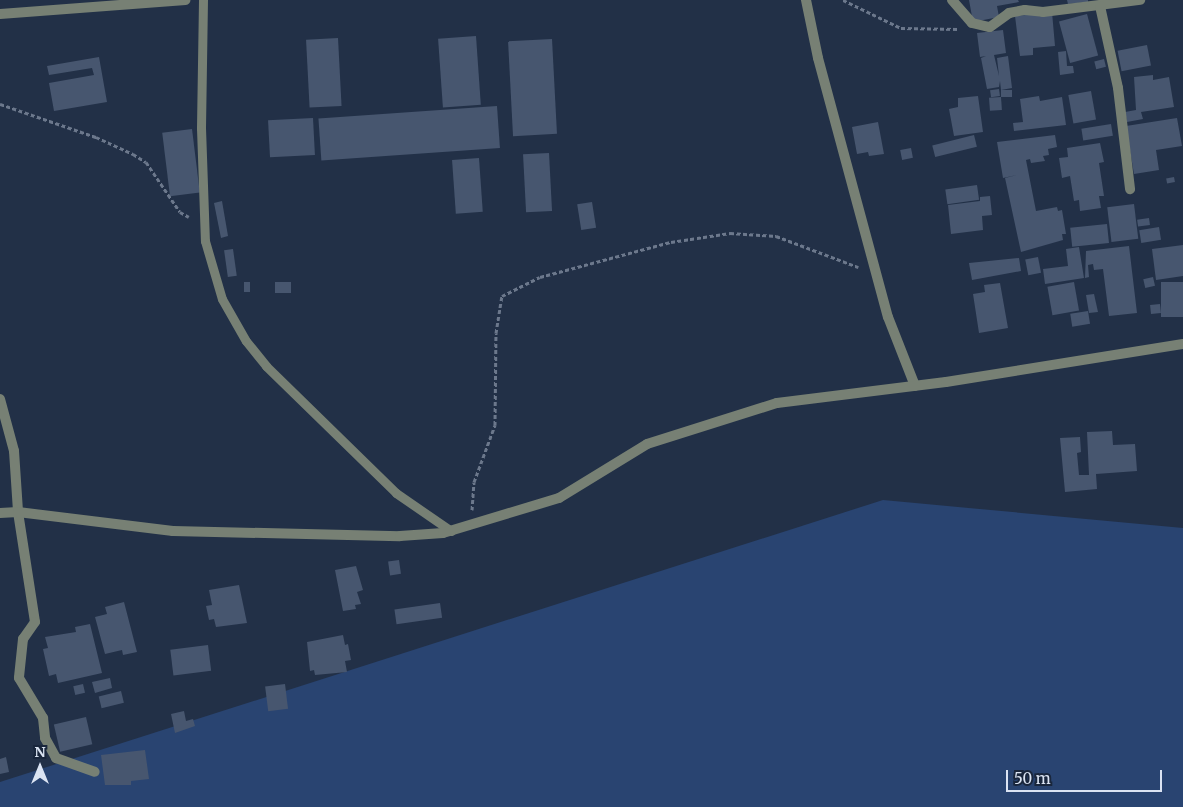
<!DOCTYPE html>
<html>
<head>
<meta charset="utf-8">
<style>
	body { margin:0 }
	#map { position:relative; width:1183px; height:807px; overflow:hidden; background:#223047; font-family:Merriweather,serif }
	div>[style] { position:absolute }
	.green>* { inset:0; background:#294471 }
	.building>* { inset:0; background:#47566f; transform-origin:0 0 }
	.path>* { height:3px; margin-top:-1.5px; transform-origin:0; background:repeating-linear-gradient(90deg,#6c788c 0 4px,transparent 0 6.5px) }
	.lane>* { height:9px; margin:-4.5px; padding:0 4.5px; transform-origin:4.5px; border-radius:4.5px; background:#778074 }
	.street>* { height:10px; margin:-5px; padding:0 5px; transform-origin:5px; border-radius:5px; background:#778074 }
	span { translate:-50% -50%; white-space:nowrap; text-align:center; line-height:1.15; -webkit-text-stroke:5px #19263c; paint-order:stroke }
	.north { position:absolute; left:15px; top:742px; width:50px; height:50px; -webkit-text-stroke:4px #19263c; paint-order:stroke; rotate:0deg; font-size:14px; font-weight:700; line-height:20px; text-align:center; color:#dbe4f3 }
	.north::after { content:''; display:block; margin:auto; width:18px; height:22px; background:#dbe4f3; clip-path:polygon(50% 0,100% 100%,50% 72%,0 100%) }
	.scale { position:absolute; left:1006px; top:770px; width:156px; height:22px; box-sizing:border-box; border:2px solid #dbe4f3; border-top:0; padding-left:6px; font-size:15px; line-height:18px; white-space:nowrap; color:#dbe4f3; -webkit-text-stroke:4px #19263c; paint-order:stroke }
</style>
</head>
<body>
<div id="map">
	<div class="green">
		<i style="clip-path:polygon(883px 500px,1183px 528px,1183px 807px,0 807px,0 782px)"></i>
	</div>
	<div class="building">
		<i style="clip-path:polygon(969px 0,1018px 0,1019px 2px,997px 6px,999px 17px,973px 22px)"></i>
		<i style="clip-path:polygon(1067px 0,1088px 0,1088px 2px,1068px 4px)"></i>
		<i style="clip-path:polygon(1052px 12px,1055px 46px,1033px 48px,1033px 55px,1020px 56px,1015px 16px)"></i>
		<i style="left:1087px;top:14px;width:43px;height:29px;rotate:75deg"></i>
		<i style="clip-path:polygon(1003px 30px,1006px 53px,994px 55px,999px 76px,997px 58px,1008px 56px,1012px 88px,1001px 90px,1000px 81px,999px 87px,987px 89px,981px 58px,986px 56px,980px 57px,977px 33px)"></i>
		<i style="left:476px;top:36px;width:69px;height:38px;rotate:86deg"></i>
		<i style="left:338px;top:38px;width:68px;height:32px;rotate:87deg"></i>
		<i style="left:552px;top:39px;width:95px;height:44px;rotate:87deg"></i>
		<i style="left:1147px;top:45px;width:21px;height:30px;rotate:79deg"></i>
		<i style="clip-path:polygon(1066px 51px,1067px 66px,1073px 66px,1074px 73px,1060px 75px,1058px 52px)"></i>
		<i style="clip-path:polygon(99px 57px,107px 102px,54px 111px,49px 83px,94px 75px,92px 68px,49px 75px,47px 66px)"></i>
		<i style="left:1104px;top:59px;width:8px;height:10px;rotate:76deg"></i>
		<i style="clip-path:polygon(1153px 75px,1153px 80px,1169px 77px,1174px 107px,1141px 112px,1143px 119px,1127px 122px,1125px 112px,1136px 110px,1134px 77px)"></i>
		<i style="left:999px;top:89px;width:7px;height:9px;rotate:82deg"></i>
		<i style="left:1012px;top:90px;width:7px;height:11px;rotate:90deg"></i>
		<i style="left:1091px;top:91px;width:29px;height:23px;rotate:80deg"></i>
		<i style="clip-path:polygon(978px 96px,983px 132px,954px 136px,949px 109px,958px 107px,958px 98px)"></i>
		<i style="clip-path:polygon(1039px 96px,1040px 101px,1062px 97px,1066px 125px,1014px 131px,1013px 123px,1023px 122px,1020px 99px)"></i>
		<i style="left:1001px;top:97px;width:13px;height:12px;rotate:86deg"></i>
		<i style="left:497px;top:106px;width:42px;height:179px;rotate:86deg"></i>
		<i style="left:313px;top:118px;width:37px;height:45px;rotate:87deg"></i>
		<i style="clip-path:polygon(1177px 118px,1182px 146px,1156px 150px,1159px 170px,1134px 174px,1126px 126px)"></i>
		<i style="clip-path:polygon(878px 122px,884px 154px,869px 156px,868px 152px,857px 154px,852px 127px)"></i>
		<i style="left:1111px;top:124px;width:12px;height:30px;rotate:81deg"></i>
		<i style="left:192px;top:129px;width:64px;height:30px;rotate:83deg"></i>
		<i style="left:974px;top:135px;width:12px;height:43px;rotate:76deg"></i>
		<i style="clip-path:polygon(1055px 135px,1057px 147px,1048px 149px,1049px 155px,1043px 156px,1045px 161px,1031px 163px,1030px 159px,1026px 160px,1036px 211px,1057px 207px,1058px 211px,1062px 210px,1066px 234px,1062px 234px,1063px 240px,1021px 252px,1005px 178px,1017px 175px,1003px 178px,997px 142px)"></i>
		<i style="clip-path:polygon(1100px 143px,1104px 162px,1099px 163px,1104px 196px,1099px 196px,1101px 208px,1080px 211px,1079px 200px,1074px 201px,1070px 176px,1062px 178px,1059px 158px,1068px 157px,1067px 148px)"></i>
		<i style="left:911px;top:148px;width:10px;height:11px;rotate:79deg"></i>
		<i style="left:549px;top:153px;width:58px;height:26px;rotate:87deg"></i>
		<i style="left:479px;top:158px;width:54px;height:27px;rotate:86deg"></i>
		<i style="left:1174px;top:177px;width:5px;height:8px;rotate:79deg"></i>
		<i style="left:977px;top:185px;width:15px;height:32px;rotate:82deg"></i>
		<i style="clip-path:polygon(990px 196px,992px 215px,982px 216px,983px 230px,951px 234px,948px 205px,980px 201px,980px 197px)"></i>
		<i style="clip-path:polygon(222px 201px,228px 236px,221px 238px,214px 203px)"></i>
		<i style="left:592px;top:202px;width:26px;height:15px;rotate:81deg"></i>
		<i style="left:1134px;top:204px;width:35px;height:27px;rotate:83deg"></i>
		<i style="left:1149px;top:218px;width:7px;height:12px;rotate:82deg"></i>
		<i style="left:1107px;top:224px;width:19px;height:37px;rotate:84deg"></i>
		<i style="left:1159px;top:227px;width:13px;height:20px;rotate:81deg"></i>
		<i style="clip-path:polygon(1183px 245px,1183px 276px,1156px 280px,1152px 249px)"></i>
		<i style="clip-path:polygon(1129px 246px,1137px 313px,1109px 316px,1103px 269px,1094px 270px,1093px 264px,1088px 265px,1089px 277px,1085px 278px,1086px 251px)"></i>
		<i style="clip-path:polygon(1079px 247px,1084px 278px,1045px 284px,1043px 269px,1068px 266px,1066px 249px)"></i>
		<i style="left:233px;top:249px;width:27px;height:9px;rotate:82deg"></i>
		<i style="left:1038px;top:257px;width:16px;height:13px;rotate:79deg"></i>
		<i style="clip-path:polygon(1019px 258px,1021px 271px,972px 280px,969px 263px)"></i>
		<i style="left:1153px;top:277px;width:9px;height:10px;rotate:77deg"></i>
		<i style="left:250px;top:282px;width:10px;height:6px;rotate:90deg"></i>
		<i style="left:275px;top:282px;width:16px;height:11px"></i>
		<i style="left:1074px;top:282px;width:29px;height:27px;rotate:80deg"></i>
		<i style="left:1183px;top:282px;width:35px;height:22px;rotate:90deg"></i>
		<i style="clip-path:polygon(1000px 283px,1008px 328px,979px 333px,973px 294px,985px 292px,984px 285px)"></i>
		<i style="clip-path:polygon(1094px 294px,1098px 312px,1089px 313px,1086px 295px)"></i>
		<i style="left:1160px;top:304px;width:9px;height:10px;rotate:84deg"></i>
		<i style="left:1088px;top:311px;width:13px;height:18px;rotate:81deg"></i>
		<i style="clip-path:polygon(1112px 431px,1113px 445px,1135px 444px,1137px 471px,1096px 474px,1097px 489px,1065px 492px,1060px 438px,1080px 437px,1081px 452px,1077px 453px,1079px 475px,1089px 475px,1087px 432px)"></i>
		<i style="left:399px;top:560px;width:14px;height:11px;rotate:82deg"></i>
		<i style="clip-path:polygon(356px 566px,363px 590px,357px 592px,361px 604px,355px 605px,356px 609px,343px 611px,335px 570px)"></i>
		<i style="clip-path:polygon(239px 585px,247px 623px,216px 627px,214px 619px,209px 620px,206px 606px,212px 605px,209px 590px)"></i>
		<i style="clip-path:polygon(124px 602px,137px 652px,123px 655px,122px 650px,105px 654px,95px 617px,107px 614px,105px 607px)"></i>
		<i style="left:440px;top:603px;width:15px;height:46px;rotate:82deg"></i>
		<i style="clip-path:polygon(90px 624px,102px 673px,58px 683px,56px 674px,49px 676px,43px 649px,48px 648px,45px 637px,76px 632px,75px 627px)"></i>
		<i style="clip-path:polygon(343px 635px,345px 645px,348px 644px,351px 660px,345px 661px,347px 672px,315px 675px,314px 670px,310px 671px,307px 642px)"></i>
		<i style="left:208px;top:645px;width:26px;height:38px;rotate:83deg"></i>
		<i style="clip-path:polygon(110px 678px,112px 688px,95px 693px,92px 682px)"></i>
		<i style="left:83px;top:684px;width:9px;height:10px;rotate:77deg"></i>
		<i style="left:285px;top:684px;width:25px;height:20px;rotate:83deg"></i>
		<i style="left:121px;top:691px;width:12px;height:23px;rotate:76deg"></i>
		<i style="clip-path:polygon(184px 711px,186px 721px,193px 719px,195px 726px,175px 733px,171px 714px)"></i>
		<i style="left:86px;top:717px;width:28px;height:33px;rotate:77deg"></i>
		<i style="clip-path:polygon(145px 750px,149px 779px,131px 781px,131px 785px,105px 785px,101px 755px)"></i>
		<i style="clip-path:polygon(6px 757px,9px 772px,0 774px,0 759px)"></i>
	</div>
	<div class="path">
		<i style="left:843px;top:0;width:64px;rotate:25.8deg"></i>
		<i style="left:901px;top:28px;width:57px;rotate:1deg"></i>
		<i style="left:0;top:104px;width:102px;rotate:19deg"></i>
		<i style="left:96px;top:137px;width:41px;rotate:24.7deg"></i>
		<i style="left:133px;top:154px;width:15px;rotate:32deg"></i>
		<i style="left:146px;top:162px;width:60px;rotate:55.8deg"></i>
		<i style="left:180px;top:212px;width:10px;rotate:29deg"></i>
		<i style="left:472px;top:510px;width:28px;rotate:-86deg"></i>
		<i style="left:474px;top:482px;width:61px;rotate:-69.8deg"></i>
		<i style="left:495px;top:425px;width:92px;rotate:-89.4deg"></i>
		<i style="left:496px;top:333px;width:37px;rotate:-81deg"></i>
		<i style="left:502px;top:296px;width:42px;rotate:-26.6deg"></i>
		<i style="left:540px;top:277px;width:136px;rotate:-15deg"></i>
		<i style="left:671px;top:242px;width:60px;rotate:-8.7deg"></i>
		<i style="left:730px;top:233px;width:46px;rotate:3.7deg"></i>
		<i style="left:776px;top:236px;width:88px;rotate:20.7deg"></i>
	</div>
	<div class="lane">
		<i style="left:203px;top:0;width:128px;rotate:90.9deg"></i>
		<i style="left:201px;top:128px;width:113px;rotate:88deg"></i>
		<i style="left:205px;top:241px;width:60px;rotate:73.7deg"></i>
		<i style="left:222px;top:299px;width:48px;rotate:60.3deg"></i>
		<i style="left:246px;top:341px;width:32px;rotate:51deg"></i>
		<i style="left:266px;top:366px;width:182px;rotate:44.3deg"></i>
		<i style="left:396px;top:493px;width:67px;rotate:34.6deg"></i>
	</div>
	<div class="street">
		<i style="left:806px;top:0;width:59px;rotate:78.3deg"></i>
		<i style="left:818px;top:58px;width:268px;rotate:74.9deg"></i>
		<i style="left:888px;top:317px;width:74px;rotate:68.6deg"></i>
		<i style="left:952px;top:0;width:30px;rotate:49deg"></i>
		<i style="left:972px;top:23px;width:18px;rotate:13deg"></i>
		<i style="left:990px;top:27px;width:24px;rotate:-36deg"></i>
		<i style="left:1009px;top:13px;width:16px;rotate:-11deg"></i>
		<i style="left:1025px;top:10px;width:18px;rotate:6deg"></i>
		<i style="left:1043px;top:12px;width:98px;rotate:-7.1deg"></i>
		<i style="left:1100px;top:6px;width:84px;rotate:77.6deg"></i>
		<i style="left:1118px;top:88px;width:102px;rotate:83.2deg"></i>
		<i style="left:0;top:14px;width:186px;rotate:-4.3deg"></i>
		<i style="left:0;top:399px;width:54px;rotate:74.9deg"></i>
		<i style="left:14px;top:451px;width:61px;rotate:86.2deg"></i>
		<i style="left:18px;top:512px;width:111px;rotate:81.2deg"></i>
		<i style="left:35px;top:622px;width:21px;rotate:125deg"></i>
		<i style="left:23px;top:639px;width:39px;rotate:96deg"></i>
		<i style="left:19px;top:678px;width:47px;rotate:59deg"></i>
		<i style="left:43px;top:718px;width:20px;rotate:84deg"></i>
		<i style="left:45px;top:738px;width:23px;rotate:61deg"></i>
		<i style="left:56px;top:758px;width:41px;rotate:19.7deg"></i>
		<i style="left:0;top:513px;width:18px;rotate:-3deg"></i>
		<i style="left:18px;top:512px;width:156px;rotate:7deg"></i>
		<i style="left:173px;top:531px;width:227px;rotate:1.3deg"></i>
		<i style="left:400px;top:536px;width:43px;rotate:-4deg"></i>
		<i style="left:443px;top:533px;width:121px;rotate:-16.8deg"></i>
		<i style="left:559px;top:498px;width:103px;rotate:-31.5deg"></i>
		<i style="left:647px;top:444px;width:136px;rotate:-17.5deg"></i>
		<i style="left:777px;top:403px;width:170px;rotate:-7.1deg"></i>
		<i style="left:946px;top:382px;width:240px;rotate:-9.1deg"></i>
	</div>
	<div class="north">N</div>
	<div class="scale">50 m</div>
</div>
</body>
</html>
